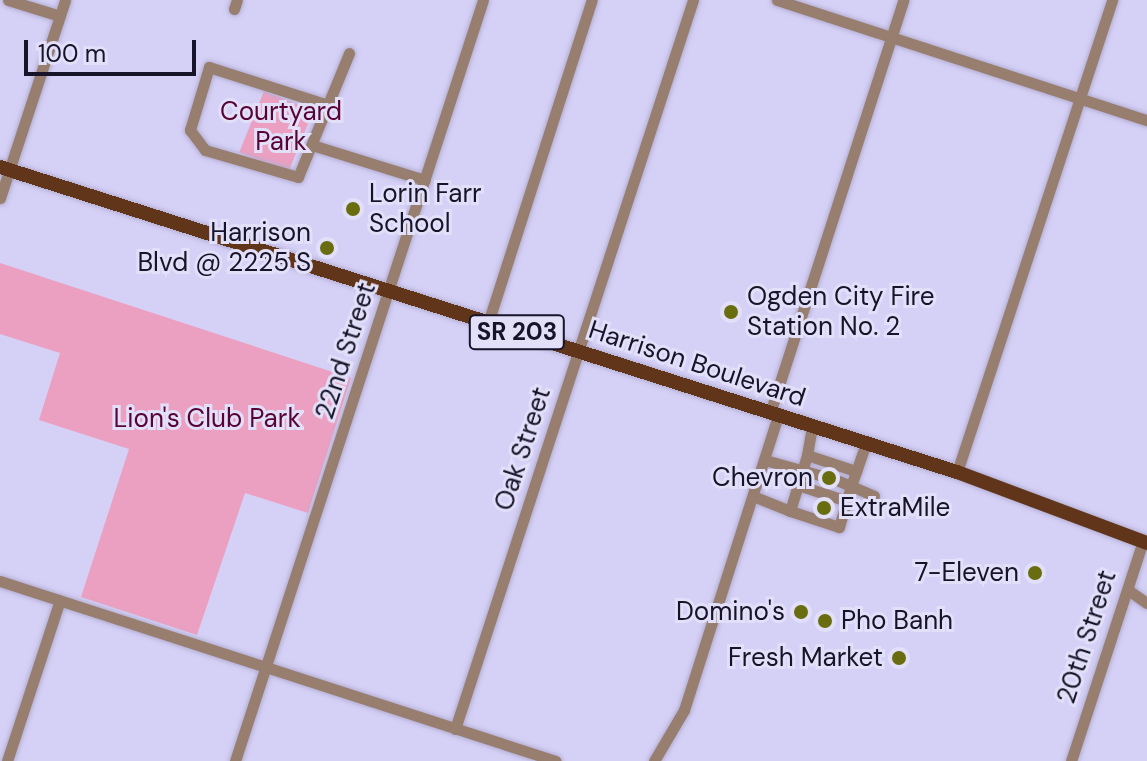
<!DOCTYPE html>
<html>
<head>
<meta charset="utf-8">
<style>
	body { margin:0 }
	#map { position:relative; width:1147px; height:761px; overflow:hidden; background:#d5d0f6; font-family:"DM Sans",sans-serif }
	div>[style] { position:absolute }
	.green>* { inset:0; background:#eba0c1; transform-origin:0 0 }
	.roads { filter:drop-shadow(0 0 2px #b3aed1) drop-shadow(0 0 2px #b3aed1) }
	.minor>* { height:11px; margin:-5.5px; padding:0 5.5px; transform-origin:5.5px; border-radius:5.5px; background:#987e6f }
	.major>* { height:14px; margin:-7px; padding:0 7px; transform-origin:7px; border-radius:7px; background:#61351a }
	.dots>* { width:22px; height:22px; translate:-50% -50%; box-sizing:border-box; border:4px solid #e2dff9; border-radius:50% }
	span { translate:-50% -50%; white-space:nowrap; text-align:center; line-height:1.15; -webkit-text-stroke:6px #e2dff9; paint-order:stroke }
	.shield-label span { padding:2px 6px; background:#e2dff9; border:2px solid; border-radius:6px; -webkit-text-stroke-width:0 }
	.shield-label { font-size:24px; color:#171329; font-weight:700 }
	.park-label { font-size:26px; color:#580236 }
	.poi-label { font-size:26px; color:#171329 }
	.left { translate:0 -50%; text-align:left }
	.right { translate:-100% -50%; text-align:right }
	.street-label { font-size:26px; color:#171329 }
	.scale { position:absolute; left:24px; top:40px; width:172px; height:36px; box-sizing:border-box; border:4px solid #171329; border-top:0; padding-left:10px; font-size:24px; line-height:28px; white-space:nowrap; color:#171329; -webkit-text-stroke:6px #e2dff9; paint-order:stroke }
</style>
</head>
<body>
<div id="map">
	<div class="green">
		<i style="left:264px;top:91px;width:53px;height:66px;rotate:22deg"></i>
		<i style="clip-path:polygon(0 263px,351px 378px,308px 513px,245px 493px,197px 635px,81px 597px,129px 449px,39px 420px,60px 353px,0 334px)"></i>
	</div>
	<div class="roads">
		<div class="minor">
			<i style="left:8px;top:0;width:54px;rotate:17.1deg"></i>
			<i style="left:777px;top:0;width:389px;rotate:18deg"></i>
			<i style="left:234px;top:9px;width:9px;rotate:-72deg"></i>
			<i style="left:325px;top:104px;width:122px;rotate:-162.3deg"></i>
			<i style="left:209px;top:67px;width:66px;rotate:106.8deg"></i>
			<i style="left:190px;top:130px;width:25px;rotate:53deg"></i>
			<i style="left:205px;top:150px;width:97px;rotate:16.2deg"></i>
			<i style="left:298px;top:177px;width:134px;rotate:-67.6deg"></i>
			<i style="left:312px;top:145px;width:118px;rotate:17.2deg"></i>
			<i style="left:0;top:198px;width:208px;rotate:-71.8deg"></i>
			<i style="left:488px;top:323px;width:339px;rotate:-72.2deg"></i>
			<i style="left:770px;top:413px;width:434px;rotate:-72.1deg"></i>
			<i style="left:866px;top:443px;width:46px;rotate:109.2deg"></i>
			<i style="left:851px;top:486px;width:25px;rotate:23deg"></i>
			<i style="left:807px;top:455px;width:29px;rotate:-80deg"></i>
			<i style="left:765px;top:460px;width:56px;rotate:15.5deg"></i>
			<i style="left:957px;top:472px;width:497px;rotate:-71.8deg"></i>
			<i style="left:839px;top:481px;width:13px;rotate:23deg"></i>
			<i style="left:851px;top:486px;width:43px;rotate:106.3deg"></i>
			<i style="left:839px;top:527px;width:52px;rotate:-161.9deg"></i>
			<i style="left:790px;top:511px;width:59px;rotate:-73.1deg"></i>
			<i style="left:807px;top:455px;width:52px;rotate:18.1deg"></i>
			<i style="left:798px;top:485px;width:52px;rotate:18.1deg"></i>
			<i style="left:753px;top:496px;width:40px;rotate:22deg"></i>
			<i style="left:0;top:581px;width:584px;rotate:17.94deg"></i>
			<i style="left:1131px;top:592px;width:19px;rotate:35deg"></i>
			<i style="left:455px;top:729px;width:767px;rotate:-71.92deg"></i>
			<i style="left:7px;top:761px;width:169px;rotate:-71.8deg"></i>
			<i style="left:235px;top:761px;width:800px;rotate:-71.95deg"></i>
			<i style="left:654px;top:761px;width:59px;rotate:-59.5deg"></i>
			<i style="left:684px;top:710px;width:310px;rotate:-72.3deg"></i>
			<i style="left:1071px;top:761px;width:231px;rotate:-71.9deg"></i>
		</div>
		<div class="major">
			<i style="left:0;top:167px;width:1004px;rotate:17.68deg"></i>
			<i style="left:957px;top:472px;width:203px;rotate:20.5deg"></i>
		</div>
	</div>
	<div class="dots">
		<i style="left:353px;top:209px;background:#6a6d0f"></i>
		<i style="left:327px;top:248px;background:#6a6d0f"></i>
		<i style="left:731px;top:312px;background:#6a6d0f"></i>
		<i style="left:829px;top:478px;background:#6a6d0f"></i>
		<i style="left:824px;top:508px;background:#6a6d0f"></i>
		<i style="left:1035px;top:573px;background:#6a6d0f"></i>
		<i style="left:801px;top:612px;background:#6a6d0f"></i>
		<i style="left:825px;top:621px;background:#6a6d0f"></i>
		<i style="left:899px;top:658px;background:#6a6d0f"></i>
	</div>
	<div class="shield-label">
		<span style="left:517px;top:332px">SR 203</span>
	</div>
	<div class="park-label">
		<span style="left:281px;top:127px">Courtyard<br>Park</span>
		<span style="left:207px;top:419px">Lion's Club Park</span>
	</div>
	<div class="poi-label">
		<span class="left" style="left:369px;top:209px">Lorin Farr<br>School</span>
		<span class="right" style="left:311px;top:248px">Harrison<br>Blvd @ 2225 S</span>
		<span class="left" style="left:747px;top:312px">Ogden City Fire<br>Station No. 2</span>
		<span class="right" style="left:813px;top:478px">Chevron</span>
		<span class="left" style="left:840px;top:508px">ExtraMile</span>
		<span class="right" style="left:1019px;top:573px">7-Eleven</span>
		<span class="right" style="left:785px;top:612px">Domino's</span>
		<span class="left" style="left:841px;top:621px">Pho Banh</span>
		<span class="right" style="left:883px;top:658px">Fresh Market</span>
	</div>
	<div class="street-label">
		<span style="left:346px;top:351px;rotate:-72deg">22nd Street</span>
		<span style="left:697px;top:364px;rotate:18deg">Harrison Boulevard</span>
		<span style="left:523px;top:449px;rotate:-72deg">Oak Street</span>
		<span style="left:1087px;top:637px;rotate:-72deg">20th Street</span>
	</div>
	<div class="scale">100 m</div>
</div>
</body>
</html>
